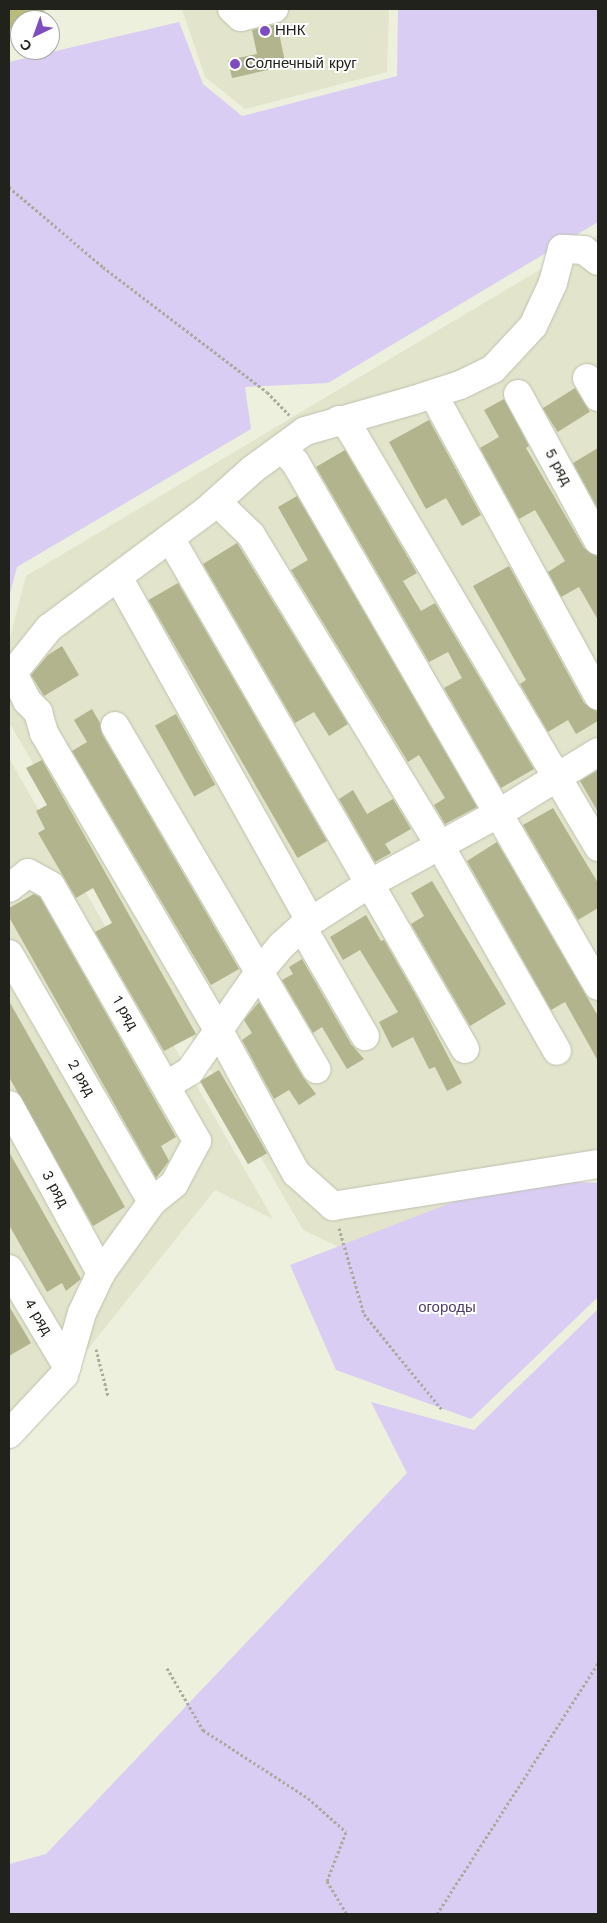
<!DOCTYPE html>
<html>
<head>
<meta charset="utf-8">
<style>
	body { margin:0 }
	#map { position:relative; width:607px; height:1923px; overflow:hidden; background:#eef0de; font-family:"Work Sans",sans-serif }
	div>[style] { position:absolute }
	.built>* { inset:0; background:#e2e4cb }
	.green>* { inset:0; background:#dacdf3 }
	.building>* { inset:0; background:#b1b48d; transform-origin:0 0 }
	.path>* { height:3px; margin-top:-1.5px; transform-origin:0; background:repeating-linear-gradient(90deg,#a9ab9d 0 2.5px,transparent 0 5px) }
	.roads { filter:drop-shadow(0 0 1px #bec0ae) drop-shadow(0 0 1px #bec0ae) }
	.minor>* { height:28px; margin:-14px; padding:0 14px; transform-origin:14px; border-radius:14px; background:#fff }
	.major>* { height:28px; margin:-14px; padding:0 14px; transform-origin:14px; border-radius:14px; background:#b9bb7a }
	.dots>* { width:14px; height:14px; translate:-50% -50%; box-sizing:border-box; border:2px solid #fff; border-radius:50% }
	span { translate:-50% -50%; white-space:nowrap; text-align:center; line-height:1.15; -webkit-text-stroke:4px #fff; paint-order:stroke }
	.poi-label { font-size:15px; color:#21221b }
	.left { translate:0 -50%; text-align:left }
	.street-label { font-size:15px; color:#21221b }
	.park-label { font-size:15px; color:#4f3c6e }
	.frame { position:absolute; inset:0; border:10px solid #21221b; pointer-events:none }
	.north { position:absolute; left:10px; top:10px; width:50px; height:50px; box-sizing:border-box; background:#fff; border:1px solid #a6a7a4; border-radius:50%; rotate:222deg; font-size:14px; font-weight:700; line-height:20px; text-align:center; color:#21221b }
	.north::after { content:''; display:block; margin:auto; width:18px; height:22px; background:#7f4cc3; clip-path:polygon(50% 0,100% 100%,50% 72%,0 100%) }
</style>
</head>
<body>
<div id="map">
	<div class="built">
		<i style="clip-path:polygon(182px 9px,389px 9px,387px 72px,245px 109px,205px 77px)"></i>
		<i style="clip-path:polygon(598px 235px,598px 1147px,394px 1273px,303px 1230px,9px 722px,9px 641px,26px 576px)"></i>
		<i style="clip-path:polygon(9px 758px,273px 1219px,215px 1190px,9px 1448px)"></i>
	</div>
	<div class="green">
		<i style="clip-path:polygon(398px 9px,598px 9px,598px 222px,328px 383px,245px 387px,251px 429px,17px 567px,9px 598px,9px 62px,179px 22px,203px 84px,242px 116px,397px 76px)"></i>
		<i style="clip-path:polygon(562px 1181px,598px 1183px,598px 1297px,471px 1419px,336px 1370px,290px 1265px,466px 1197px)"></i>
		<i style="clip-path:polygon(598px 1309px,598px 1914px,9px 1914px,9px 1864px,46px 1854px,407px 1473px,371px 1402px,474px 1430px)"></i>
	</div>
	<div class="building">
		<i style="clip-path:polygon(277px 24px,286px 66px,232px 78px,228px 60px,257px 54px,252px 30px)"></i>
		<i style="left:575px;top:388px;width:28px;height:38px;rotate:58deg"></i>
		<i style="clip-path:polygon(504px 399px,529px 446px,526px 448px,584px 548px,598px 557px,598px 620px,579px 587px,561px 597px,548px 572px,565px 561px,535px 510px,519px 519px,480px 448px,499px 437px,484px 410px)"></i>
		<i style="clip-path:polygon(429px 420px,481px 515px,462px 526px,446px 498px,426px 509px,389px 442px)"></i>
		<i style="clip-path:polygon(598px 448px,598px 509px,573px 463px)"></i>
		<i style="clip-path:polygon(345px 450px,417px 573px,403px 581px,421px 611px,435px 603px,534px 769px,501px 788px,444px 688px,462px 678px,448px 652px,429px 662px,316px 467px)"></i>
		<i style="clip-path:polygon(297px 496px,477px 807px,445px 824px,434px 805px,445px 798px,419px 755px,408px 762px,291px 570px,308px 560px,278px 507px)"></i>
		<i style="clip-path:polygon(237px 543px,348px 724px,329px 736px,314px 712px,295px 723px,203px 564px)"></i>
		<i style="clip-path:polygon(509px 566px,584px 703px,598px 712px,598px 721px,576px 734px,568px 720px,548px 732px,520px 684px,526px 680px,473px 586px)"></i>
		<i style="left:178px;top:583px;width:298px;height:34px;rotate:60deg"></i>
		<i style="clip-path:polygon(62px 646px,79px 675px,44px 696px,31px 675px,48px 655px)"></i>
		<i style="clip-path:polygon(92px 709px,100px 723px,102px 734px,239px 969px,211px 985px,72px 751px,87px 742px,74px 720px)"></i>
		<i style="left:176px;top:714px;width:81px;height:24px;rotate:61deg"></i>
		<i style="clip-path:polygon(42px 760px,196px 1034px,164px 1051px,95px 932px,112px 923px,93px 888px,76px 898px,38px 833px,45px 829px,36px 811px,47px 805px,26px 768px)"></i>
		<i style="clip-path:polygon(598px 770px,598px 812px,580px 781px)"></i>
		<i style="clip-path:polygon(353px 790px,367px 814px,393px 799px,411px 829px,385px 844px,391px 853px,375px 862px,339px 799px)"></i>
		<i style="clip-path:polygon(553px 808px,598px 883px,598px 908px,578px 920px,523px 825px)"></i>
		<i style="clip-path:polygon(497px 842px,598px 1016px,598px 1061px,565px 1002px,551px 1010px,467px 861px)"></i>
		<i style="clip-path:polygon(432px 881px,506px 1004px,470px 1026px,411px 924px,424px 916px,411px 893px)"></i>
		<i style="clip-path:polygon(34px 894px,40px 897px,176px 1137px,161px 1146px,169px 1161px,156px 1178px,9px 917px,9px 908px)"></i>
		<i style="clip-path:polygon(366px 915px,381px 941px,384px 940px,418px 999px,462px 1083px,447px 1091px,435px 1067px,429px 1069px,413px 1037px,392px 1048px,379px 1022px,398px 1012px,360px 950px,343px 960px,330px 937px)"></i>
		<i style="clip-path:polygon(302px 959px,351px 1044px,364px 1059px,347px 1069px,322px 1027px,313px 1033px,282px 980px,293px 974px,289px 967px)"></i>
		<i style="clip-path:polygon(9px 1001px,125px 1207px,93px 1226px,9px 1077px)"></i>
		<i style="clip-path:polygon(259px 1002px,303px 1077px,316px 1094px,299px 1105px,289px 1090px,274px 1099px,242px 1040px,252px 1033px,244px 1020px)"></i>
		<i style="left:219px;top:1070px;width:96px;height:22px;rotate:60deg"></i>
		<i style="clip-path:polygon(9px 1152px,81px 1279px,66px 1291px,62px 1283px,47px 1292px,9px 1225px)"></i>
		<i style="clip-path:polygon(9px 1306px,31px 1343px,9px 1356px)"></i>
	</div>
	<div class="path">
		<i style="left:9px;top:187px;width:123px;rotate:40.4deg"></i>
		<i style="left:103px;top:267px;width:206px;rotate:37.3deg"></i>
		<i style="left:267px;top:392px;width:32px;rotate:46deg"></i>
		<i style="left:339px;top:1228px;width:90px;rotate:73.8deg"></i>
		<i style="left:364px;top:1314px;width:125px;rotate:50.8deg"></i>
		<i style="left:96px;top:1349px;width:49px;rotate:75.7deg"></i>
		<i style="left:167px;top:1668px;width:72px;rotate:59.9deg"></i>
		<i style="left:203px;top:1730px;width:125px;rotate:32.9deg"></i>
		<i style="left:308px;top:1798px;width:51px;rotate:41.8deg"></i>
		<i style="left:346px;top:1832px;width:53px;rotate:111.2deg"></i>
		<i style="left:327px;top:1881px;width:39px;rotate:59deg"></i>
		<i style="left:437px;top:1914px;width:298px;rotate:-57.3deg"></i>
	</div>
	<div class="roads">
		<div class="minor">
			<i style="left:232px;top:9px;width:12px;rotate:42deg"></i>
			<i style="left:241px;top:17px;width:34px;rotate:-14deg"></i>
			<i style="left:598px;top:261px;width:18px;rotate:-142deg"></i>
			<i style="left:584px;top:250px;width:22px;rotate:-177deg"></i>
			<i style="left:562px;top:249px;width:35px;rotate:105deg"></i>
			<i style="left:553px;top:283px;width:47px;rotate:114.9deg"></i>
			<i style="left:533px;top:326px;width:59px;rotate:132.9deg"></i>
			<i style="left:493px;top:369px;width:37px;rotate:154deg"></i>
			<i style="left:460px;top:385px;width:48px;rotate:161.9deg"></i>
			<i style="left:414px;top:400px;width:113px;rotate:164.1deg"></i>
			<i style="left:305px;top:431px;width:64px;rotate:143.8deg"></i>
			<i style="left:253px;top:469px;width:63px;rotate:138.2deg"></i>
			<i style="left:206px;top:511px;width:196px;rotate:143.3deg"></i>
			<i style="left:49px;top:628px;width:58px;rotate:128.7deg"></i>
			<i style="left:13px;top:673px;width:31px;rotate:63deg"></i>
			<i style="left:27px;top:701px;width:16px;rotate:45deg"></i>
			<i style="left:38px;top:712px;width:22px;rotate:74deg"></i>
			<i style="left:44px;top:733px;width:343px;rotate:59.6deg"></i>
			<i style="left:218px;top:1029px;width:164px;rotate:61.6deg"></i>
			<i style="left:296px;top:1173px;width:50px;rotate:41.7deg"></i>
			<i style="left:333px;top:1206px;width:268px;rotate:-9deg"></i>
			<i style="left:587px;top:378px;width:22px;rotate:60deg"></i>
			<i style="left:433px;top:394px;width:344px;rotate:61.3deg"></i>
			<i style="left:518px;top:394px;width:167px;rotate:61.4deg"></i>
			<i style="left:339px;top:420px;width:9px;rotate:32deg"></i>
			<i style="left:347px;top:425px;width:14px;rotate:56deg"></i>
			<i style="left:355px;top:437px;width:477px;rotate:59.3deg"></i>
			<i style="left:282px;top:449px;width:18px;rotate:45deg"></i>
			<i style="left:295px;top:462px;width:605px;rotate:59.96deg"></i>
			<i style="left:217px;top:502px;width:47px;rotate:44.1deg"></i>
			<i style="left:251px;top:535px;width:362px;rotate:58.7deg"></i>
			<i style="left:439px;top:844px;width:238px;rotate:60.3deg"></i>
			<i style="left:170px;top:538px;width:590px;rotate:60deg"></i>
			<i style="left:118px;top:577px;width:394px;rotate:60.8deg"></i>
			<i style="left:115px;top:726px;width:398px;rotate:59.6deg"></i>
			<i style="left:9px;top:888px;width:24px;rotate:-38deg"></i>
			<i style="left:28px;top:873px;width:26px;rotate:29deg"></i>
			<i style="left:51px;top:886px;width:294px;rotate:60.2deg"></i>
			<i style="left:197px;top:1141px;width:49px;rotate:118.1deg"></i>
			<i style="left:174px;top:1184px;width:28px;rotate:141deg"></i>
			<i style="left:152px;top:1202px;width:87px;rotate:125.7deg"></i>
			<i style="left:101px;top:1273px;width:44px;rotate:115.4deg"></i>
			<i style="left:82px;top:1313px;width:65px;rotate:106.2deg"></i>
			<i style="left:64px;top:1375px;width:81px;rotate:133deg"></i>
			<i style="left:302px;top:927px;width:126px;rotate:60deg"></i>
			<i style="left:9px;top:954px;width:286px;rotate:60deg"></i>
			<i style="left:167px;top:1085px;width:27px;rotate:-31deg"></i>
			<i style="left:190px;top:1071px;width:122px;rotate:-55deg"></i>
			<i style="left:260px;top:971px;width:34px;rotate:-50deg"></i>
			<i style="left:282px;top:945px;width:27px;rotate:-42deg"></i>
			<i style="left:302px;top:927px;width:80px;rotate:-32.7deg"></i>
			<i style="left:369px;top:884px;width:148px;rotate:-28.6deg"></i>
			<i style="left:499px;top:813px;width:116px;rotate:-31.6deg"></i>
			<i style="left:9px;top:1105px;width:192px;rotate:61.3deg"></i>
			<i style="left:9px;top:1269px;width:113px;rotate:59.1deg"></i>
		</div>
		<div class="major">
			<i style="left:9px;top:14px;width:21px;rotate:-14deg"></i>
		</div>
	</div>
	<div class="dots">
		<i style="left:265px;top:31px;background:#7f4cc3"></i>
		<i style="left:235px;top:64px;background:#7f4cc3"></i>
	</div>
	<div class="poi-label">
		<span class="left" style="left:275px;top:31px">ННК</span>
		<span class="left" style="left:245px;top:64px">Солнечный круг</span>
	</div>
	<div class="street-label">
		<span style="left:558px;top:467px;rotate:61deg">5 ряд</span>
		<span style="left:125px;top:1013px;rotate:60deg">1 ряд</span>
		<span style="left:81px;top:1078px;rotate:60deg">2 ряд</span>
		<span style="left:55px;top:1189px;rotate:61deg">3 ряд</span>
		<span style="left:38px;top:1317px;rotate:59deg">4 ряд</span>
	</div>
	<div class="park-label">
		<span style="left:447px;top:1308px">огороды</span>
	</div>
	<div class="frame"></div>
	<div class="north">С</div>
</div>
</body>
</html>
